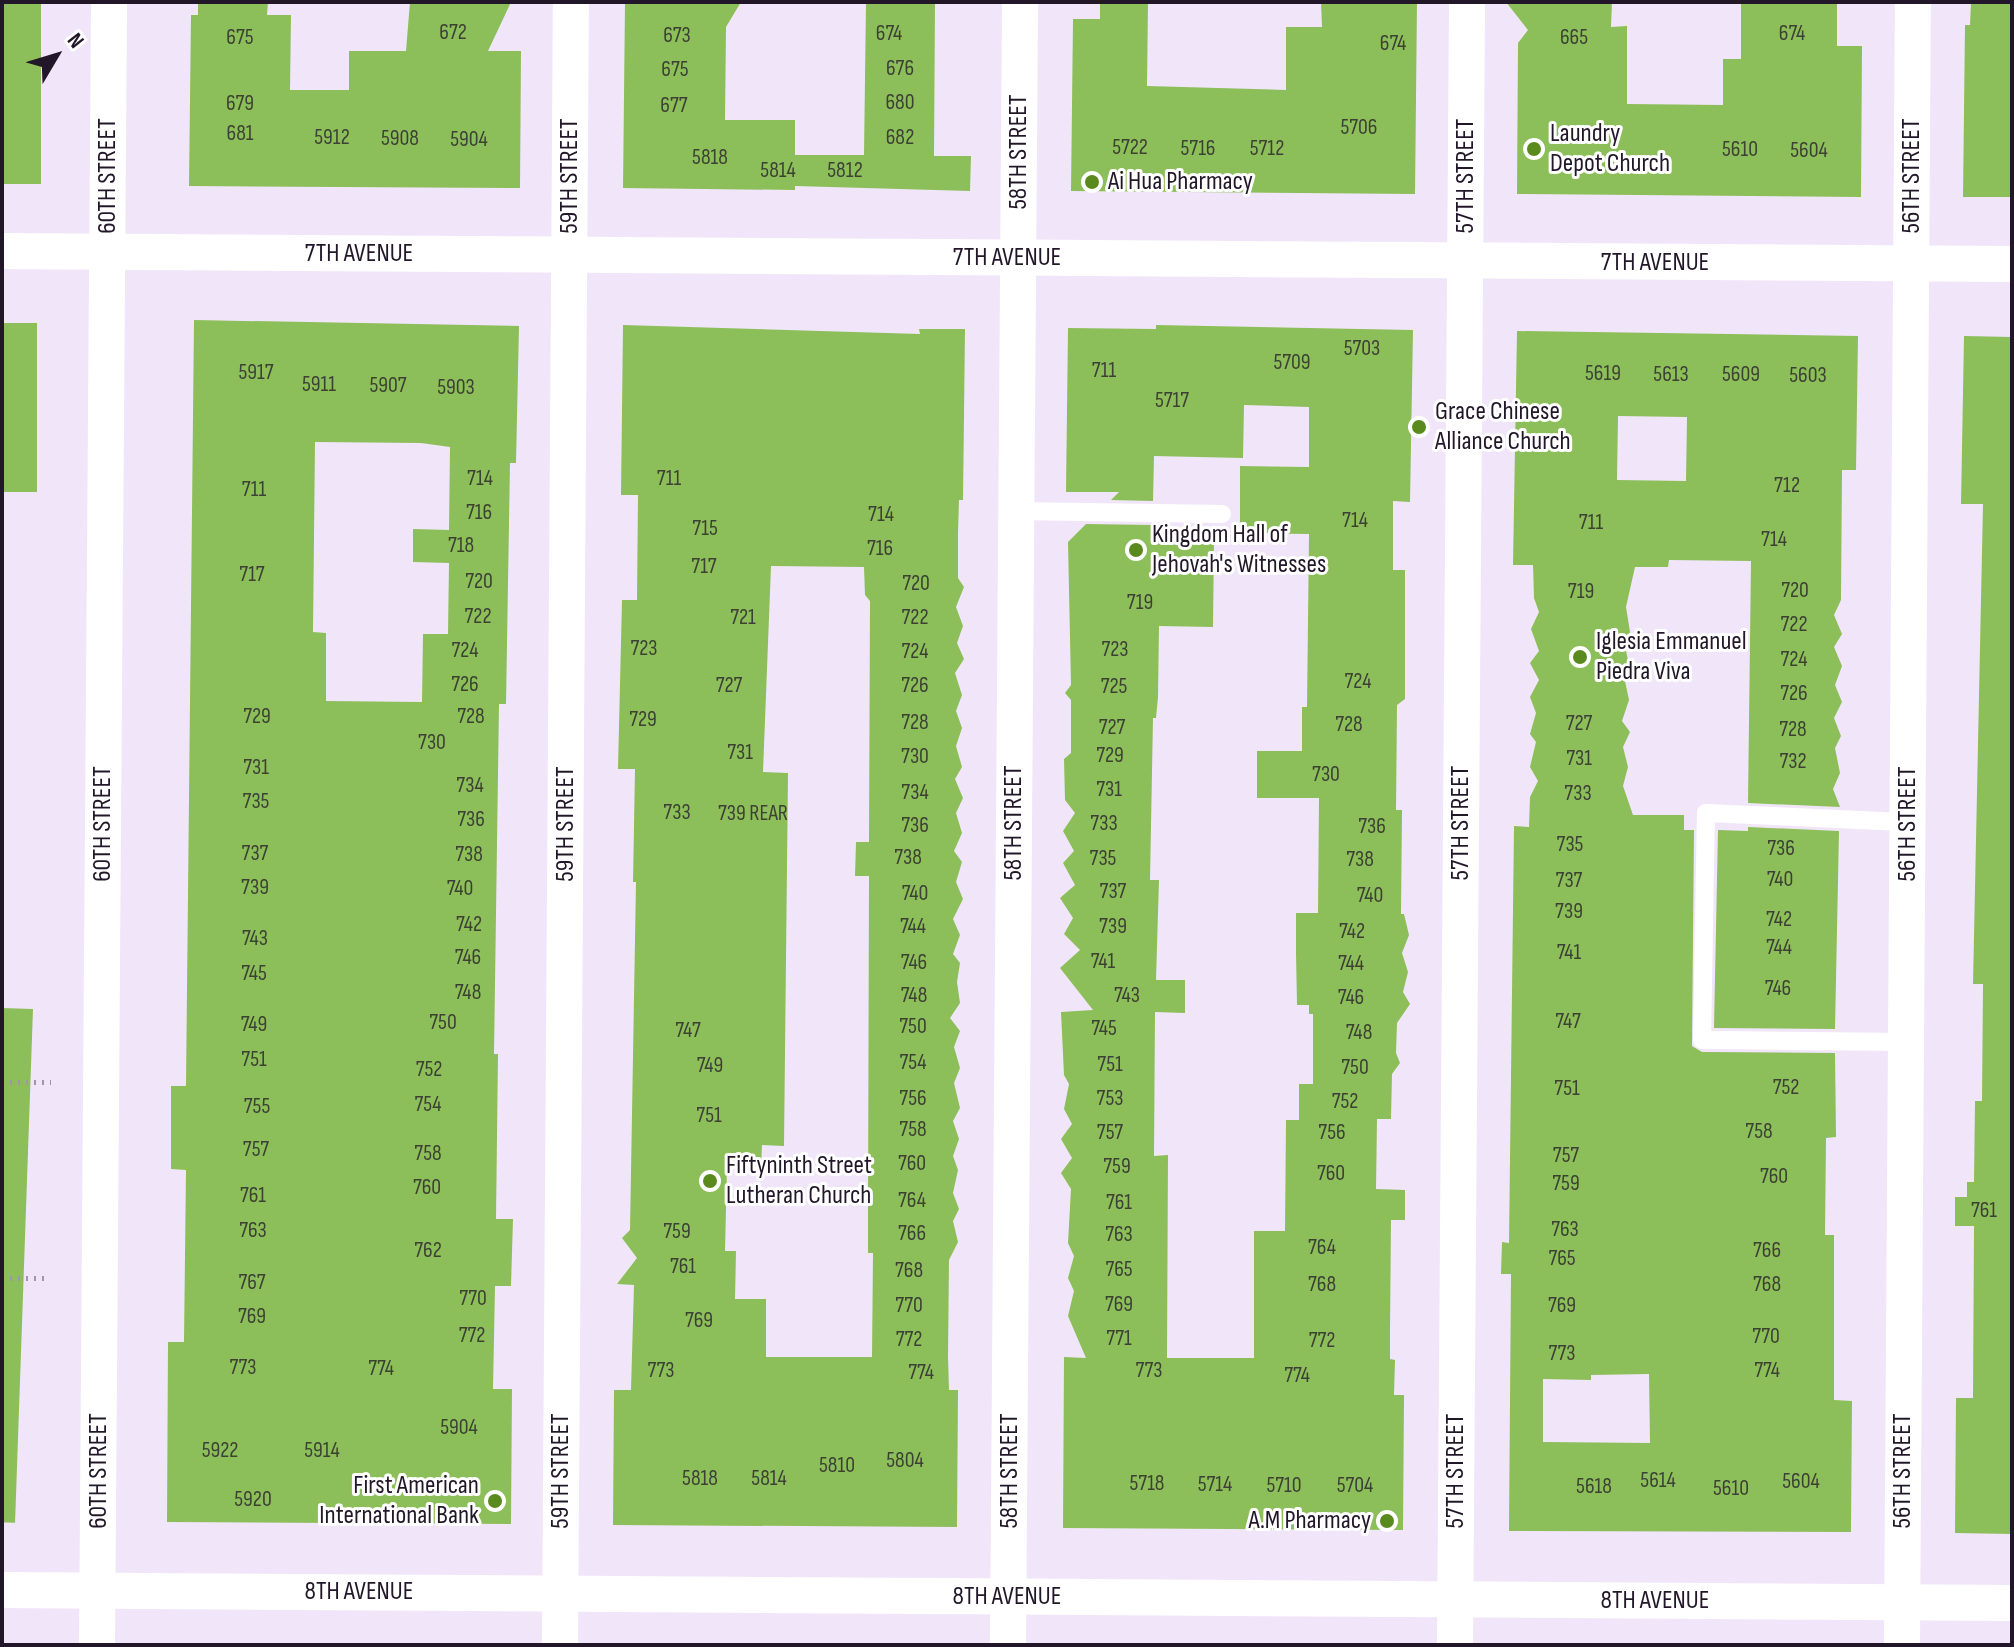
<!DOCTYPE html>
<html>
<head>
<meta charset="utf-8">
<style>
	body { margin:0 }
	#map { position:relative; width:2014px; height:1647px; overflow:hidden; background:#f1e6f9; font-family:"Sofia Sans Condensed",sans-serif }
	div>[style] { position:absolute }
	.building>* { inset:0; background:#8cbe59; transform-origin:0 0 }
	.path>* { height:5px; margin-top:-2.5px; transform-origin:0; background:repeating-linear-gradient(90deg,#a196a8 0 2px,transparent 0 8px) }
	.service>* { height:18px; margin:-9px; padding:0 9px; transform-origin:9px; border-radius:9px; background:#fff }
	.minor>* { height:36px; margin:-18px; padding:0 18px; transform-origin:18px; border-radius:18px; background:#fff }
	.dots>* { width:22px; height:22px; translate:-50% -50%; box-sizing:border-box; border:4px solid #fff; border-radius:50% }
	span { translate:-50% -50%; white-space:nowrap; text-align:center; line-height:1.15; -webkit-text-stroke:6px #fff; paint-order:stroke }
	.number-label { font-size:22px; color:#3c4134 }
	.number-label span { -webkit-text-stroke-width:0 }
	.poi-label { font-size:26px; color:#211728 }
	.left { translate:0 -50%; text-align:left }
	.right { translate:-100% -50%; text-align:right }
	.street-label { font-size:26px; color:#211728 }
	.frame { position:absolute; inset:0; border:4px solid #211728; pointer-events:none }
	.north { position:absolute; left:16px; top:16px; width:80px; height:80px; -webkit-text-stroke:6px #fff; paint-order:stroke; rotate:52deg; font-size:22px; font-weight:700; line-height:32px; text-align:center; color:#211728 }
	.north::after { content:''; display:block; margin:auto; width:28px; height:36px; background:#211728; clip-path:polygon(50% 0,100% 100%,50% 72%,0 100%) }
</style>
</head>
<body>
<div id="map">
	<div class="building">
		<i style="left:2px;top:2px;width:39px;height:182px"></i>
		<i style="clip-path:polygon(198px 2px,268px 2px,267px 15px,291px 15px,290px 90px,349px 90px,349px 51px,406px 51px,410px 2px,511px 2px,488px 51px,521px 51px,520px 188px,189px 186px,191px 15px,198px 15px)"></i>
		<i style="clip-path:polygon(625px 2px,741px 2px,726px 27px,725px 120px,795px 120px,795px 155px,864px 155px,866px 2px,935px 2px,934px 156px,971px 156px,970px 191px,795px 186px,795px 190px,623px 188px)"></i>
		<i style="clip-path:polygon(1100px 2px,1148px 2px,1147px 86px,1286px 90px,1286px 27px,1322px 27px,1321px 2px,1417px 2px,1415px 194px,1071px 191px,1073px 19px,1100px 19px)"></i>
		<i style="clip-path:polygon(1506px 2px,1612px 2px,1611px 27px,1627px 26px,1627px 104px,1723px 105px,1723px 59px,1741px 59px,1741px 2px,1837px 2px,1837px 46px,1862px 46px,1861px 197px,1517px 194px,1518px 43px,1528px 30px)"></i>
		<i style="clip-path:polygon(1971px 2px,2012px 2px,2012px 197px,1963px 197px,1965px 25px,1970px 25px)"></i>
		<i style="clip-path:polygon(evenodd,194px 320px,519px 326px,516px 463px,510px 463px,506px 704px,499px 704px,494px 1054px,498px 1054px,496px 1219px,513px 1219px,511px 1286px,495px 1286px,493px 1389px,512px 1389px,511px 1524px,167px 1522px,168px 1342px,184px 1342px,186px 1170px,171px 1169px,171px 1086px,186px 1086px,194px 320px,315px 442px,421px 443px,450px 447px,449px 530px,413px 529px,413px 562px,449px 563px,448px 634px,423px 634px,422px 702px,326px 701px,326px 633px,313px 632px,315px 442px)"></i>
		<i style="left:2px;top:323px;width:35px;height:169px"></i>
		<i style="clip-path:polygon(evenodd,623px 325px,920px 334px,919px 329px,965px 329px,963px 500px,959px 500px,958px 533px,958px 578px,964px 587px,956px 607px,963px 626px,957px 643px,964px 659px,955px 673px,962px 695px,956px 711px,962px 728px,956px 746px,962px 767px,955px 779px,963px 798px,956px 813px,962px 833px,954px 851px,962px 862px,956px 882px,963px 899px,953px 919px,960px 935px,953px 954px,960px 963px,957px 982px,960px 1003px,950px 1018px,960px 1031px,954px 1047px,960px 1068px,954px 1083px,960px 1108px,953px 1121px,959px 1139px,953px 1156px,958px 1170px,953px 1193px,959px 1209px,953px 1221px,958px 1242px,949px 1260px,948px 1357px,949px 1390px,958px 1390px,957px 1527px,613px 1525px,614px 1390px,631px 1390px,634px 1285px,617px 1284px,637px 1258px,622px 1238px,630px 1230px,636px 882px,633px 882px,635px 769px,618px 769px,622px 600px,637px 600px,638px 495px,621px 495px,623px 325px,771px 566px,864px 567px,865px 595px,870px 601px,869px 842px,856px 842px,855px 876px,869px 876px,868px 1218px,868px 1253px,873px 1253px,872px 1357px,766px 1357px,766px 1299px,735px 1299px,736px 1251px,725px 1251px,727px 1166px,761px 1167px,762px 1145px,784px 1146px,788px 773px,763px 772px,771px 566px)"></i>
		<i style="clip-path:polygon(1156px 325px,1413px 330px,1410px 502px,1393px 501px,1393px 570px,1405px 570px,1405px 699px,1397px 705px,1396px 810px,1402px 810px,1401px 914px,1404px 914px,1409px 935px,1402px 953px,1408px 972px,1403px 992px,1410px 1004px,1397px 1023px,1396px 1053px,1400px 1063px,1392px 1074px,1391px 1119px,1377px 1119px,1376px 1189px,1405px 1190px,1405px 1220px,1391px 1220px,1390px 1332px,1390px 1359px,1395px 1360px,1394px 1395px,1404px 1395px,1403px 1530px,1063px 1528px,1064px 1357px,1086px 1358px,1068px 1316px,1074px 1291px,1068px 1278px,1074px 1256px,1068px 1243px,1071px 1189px,1061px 1173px,1072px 1158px,1061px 1139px,1072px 1124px,1064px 1109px,1069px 1084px,1064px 1075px,1061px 1012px,1093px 1010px,1060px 968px,1080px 950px,1064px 934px,1073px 918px,1060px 898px,1075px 885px,1063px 863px,1074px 851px,1063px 831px,1075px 813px,1065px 800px,1064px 759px,1071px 753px,1071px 700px,1065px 693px,1071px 685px,1068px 542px,1086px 524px,1153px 525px,1152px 537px,1214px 538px,1213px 627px,1159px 626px,1158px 697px,1156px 718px,1153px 718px,1150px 880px,1159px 880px,1156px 980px,1185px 980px,1185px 1013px,1155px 1012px,1154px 1156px,1168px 1155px,1167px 1358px,1254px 1358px,1254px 1231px,1285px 1231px,1286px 1120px,1299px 1120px,1299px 1084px,1313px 1084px,1313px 1014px,1309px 1014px,1309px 1005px,1297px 1005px,1296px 953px,1296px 913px,1318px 913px,1319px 798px,1257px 798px,1257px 751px,1302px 751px,1302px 707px,1307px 707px,1309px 534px,1240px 533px,1240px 466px,1309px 467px,1309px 407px,1244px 405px,1243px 458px,1154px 456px,1153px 501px,1111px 500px,1119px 492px,1066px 492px,1068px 328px,1156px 329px)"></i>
		<i style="clip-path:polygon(evenodd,1517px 331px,1858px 336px,1856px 470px,1842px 470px,1841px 600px,1834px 615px,1842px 634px,1834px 647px,1842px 666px,1835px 685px,1842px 702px,1834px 718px,1841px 736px,1835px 748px,1840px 773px,1833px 789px,1840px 807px,1748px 803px,1751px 561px,1669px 560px,1668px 567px,1635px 567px,1626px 607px,1630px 632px,1625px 647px,1629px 664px,1625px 681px,1629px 700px,1622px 721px,1630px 732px,1623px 747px,1628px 767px,1623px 786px,1633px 815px,1684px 815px,1684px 830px,1694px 830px,1692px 1046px,1702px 1052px,1835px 1053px,1836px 1137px,1826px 1138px,1825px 1235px,1834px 1235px,1834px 1400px,1852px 1401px,1851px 1532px,1509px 1531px,1511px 1274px,1501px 1274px,1502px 1242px,1509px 1243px,1514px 826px,1529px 827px,1530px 797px,1538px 781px,1530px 767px,1536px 742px,1530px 734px,1536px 713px,1530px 697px,1539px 680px,1530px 663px,1539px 651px,1531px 629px,1539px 612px,1534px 598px,1533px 565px,1513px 565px,1517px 331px,1618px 416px,1687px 417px,1686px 481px,1617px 480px,1618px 416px,1517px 331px,1649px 1374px,1650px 1443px,1543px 1442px,1543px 1379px,1591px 1380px,1591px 1375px,1649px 1374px)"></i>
		<i style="clip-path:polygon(1964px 336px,2012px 337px,2012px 1534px,1955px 1533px,1956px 1398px,1973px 1398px,1974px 1226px,1955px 1226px,1955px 1197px,1967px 1197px,1967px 1182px,1974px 1182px,1975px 1101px,1982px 1101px,1983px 984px,1973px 984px,1983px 504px,1961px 504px)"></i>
		<i style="clip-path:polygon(1748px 827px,1839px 831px,1835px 1029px,1714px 1028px,1718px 830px,1748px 831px)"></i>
		<i style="left:2px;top:1008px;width:31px;height:514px;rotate:2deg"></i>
	</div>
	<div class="path">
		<i style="left:2px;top:1082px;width:49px"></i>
		<i style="left:2px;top:1278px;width:47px"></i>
	</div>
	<div class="service">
		<i style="left:1016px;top:511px;width:206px;rotate:0.8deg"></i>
		<i style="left:1906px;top:1042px;width:204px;rotate:-179.4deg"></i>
		<i style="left:1702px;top:1040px;width:227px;rotate:-89deg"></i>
		<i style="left:1706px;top:813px;width:202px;rotate:2.6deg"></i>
	</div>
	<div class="minor">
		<i style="left:2px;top:251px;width:2010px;rotate:0.37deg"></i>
		<i style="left:2px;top:1590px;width:2010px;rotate:0.37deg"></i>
		<i style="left:97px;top:1645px;width:1643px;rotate:-89.58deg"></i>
		<i style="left:560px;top:1645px;width:1643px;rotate:-89.62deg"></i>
		<i style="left:1008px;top:1645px;width:1643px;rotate:-89.58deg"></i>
		<i style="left:1455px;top:1645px;width:1643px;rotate:-89.58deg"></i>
		<i style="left:1902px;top:1645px;width:1643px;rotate:-89.62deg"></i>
	</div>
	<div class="dots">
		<i style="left:1534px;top:149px;background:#5a891d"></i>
		<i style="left:1092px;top:182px;background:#5a891d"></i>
		<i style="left:1419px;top:427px;background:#5a891d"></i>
		<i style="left:1136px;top:550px;background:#5a891d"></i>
		<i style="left:1580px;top:657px;background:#5a891d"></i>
		<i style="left:710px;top:1181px;background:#5a891d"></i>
		<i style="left:495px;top:1501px;background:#5a891d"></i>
		<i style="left:1387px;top:1521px;background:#5a891d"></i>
	</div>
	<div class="number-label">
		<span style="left:453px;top:33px">672</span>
		<span style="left:889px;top:34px">674</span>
		<span style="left:1792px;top:34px">674</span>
		<span style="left:677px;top:36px">673</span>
		<span style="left:240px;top:38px">675</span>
		<span style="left:1574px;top:38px">665</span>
		<span style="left:1393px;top:44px">674</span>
		<span style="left:900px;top:69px">676</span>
		<span style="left:675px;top:70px">675</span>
		<span style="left:900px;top:103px">680</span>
		<span style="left:240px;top:104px">679</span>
		<span style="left:674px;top:106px">677</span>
		<span style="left:1359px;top:128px">5706</span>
		<span style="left:240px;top:134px">681</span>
		<span style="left:332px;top:138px">5912</span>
		<span style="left:900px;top:138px">682</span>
		<span style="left:400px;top:139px">5908</span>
		<span style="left:469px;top:140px">5904</span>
		<span style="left:1130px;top:148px">5722</span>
		<span style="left:1198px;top:149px">5716</span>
		<span style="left:1267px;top:149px">5712</span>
		<span style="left:1740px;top:150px">5610</span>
		<span style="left:1809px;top:151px">5604</span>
		<span style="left:710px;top:158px">5818</span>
		<span style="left:778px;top:171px">5814</span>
		<span style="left:845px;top:171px">5812</span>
		<span style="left:1362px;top:349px">5703</span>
		<span style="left:1292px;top:363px">5709</span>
		<span style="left:1104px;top:371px">711</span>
		<span style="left:256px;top:373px">5917</span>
		<span style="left:1603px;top:374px">5619</span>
		<span style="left:1671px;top:375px">5613</span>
		<span style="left:1741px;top:375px">5609</span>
		<span style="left:1808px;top:376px">5603</span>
		<span style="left:319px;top:385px">5911</span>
		<span style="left:388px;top:386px">5907</span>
		<span style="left:456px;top:388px">5903</span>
		<span style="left:1172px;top:401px">5717</span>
		<span style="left:480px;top:479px">714</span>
		<span style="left:669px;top:479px">711</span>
		<span style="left:1787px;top:486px">712</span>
		<span style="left:254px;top:490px">711</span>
		<span style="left:479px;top:513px">716</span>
		<span style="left:881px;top:515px">714</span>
		<span style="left:1355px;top:521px">714</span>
		<span style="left:1591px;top:523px">711</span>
		<span style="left:705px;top:529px">715</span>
		<span style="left:1774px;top:540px">714</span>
		<span style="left:461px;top:546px">718</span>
		<span style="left:880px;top:549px">716</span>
		<span style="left:704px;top:567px">717</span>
		<span style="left:252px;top:575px">717</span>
		<span style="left:479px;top:582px">720</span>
		<span style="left:916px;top:584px">720</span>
		<span style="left:1795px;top:591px">720</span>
		<span style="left:1581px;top:592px">719</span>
		<span style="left:1140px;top:603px">719</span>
		<span style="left:478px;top:617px">722</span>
		<span style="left:743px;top:618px">721</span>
		<span style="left:915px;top:618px">722</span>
		<span style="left:1794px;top:625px">722</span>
		<span style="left:644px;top:649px">723</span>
		<span style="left:1115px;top:650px">723</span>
		<span style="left:465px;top:651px">724</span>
		<span style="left:915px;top:652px">724</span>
		<span style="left:1794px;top:660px">724</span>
		<span style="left:1358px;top:682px">724</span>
		<span style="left:465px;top:685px">726</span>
		<span style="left:729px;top:686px">727</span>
		<span style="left:915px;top:686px">726</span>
		<span style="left:1114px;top:687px">725</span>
		<span style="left:1794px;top:694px">726</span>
		<span style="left:257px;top:717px">729</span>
		<span style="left:471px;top:717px">728</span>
		<span style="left:643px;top:720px">729</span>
		<span style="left:915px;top:723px">728</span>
		<span style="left:1579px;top:724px">727</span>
		<span style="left:1349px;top:725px">728</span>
		<span style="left:1112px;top:728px">727</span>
		<span style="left:1793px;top:730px">728</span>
		<span style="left:432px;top:743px">730</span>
		<span style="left:740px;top:753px">731</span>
		<span style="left:1110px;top:756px">729</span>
		<span style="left:915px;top:757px">730</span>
		<span style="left:1579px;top:759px">731</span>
		<span style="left:1793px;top:762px">732</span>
		<span style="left:256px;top:768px">731</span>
		<span style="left:1326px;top:775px">730</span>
		<span style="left:470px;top:786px">734</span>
		<span style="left:1109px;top:790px">731</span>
		<span style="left:915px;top:793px">734</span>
		<span style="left:1578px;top:794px">733</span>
		<span style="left:256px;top:802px">735</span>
		<span style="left:677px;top:813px">733</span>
		<span style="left:753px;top:814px">739 REAR</span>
		<span style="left:471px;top:820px">736</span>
		<span style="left:1104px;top:824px">733</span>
		<span style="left:915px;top:826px">736</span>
		<span style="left:1372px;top:827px">736</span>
		<span style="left:1570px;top:845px">735</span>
		<span style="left:1781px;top:849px">736</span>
		<span style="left:255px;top:854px">737</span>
		<span style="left:469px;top:855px">738</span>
		<span style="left:908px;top:858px">738</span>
		<span style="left:1103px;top:859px">735</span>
		<span style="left:1360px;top:860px">738</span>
		<span style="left:1780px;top:880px">740</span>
		<span style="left:1569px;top:881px">737</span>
		<span style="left:255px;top:888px">739</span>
		<span style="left:460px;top:889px">740</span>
		<span style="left:1113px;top:892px">737</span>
		<span style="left:915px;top:894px">740</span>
		<span style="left:1370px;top:896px">740</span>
		<span style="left:1569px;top:912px">739</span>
		<span style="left:1779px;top:920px">742</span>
		<span style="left:469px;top:925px">742</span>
		<span style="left:913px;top:927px">744</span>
		<span style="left:1113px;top:927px">739</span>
		<span style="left:1352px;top:932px">742</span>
		<span style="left:255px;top:939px">743</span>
		<span style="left:1779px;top:948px">744</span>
		<span style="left:1569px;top:953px">741</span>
		<span style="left:468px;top:958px">746</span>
		<span style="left:1103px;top:962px">741</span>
		<span style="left:914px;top:963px">746</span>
		<span style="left:1351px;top:964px">744</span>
		<span style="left:254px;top:974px">745</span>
		<span style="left:1778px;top:989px">746</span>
		<span style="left:468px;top:993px">748</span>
		<span style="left:914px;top:996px">748</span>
		<span style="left:1127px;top:996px">743</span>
		<span style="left:1351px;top:998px">746</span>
		<span style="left:1568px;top:1022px">747</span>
		<span style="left:443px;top:1023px">750</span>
		<span style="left:254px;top:1025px">749</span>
		<span style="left:913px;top:1027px">750</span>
		<span style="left:1104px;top:1029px">745</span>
		<span style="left:688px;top:1031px">747</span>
		<span style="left:1359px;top:1033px">748</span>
		<span style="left:254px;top:1060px">751</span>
		<span style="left:913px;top:1063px">754</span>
		<span style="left:1110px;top:1065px">751</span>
		<span style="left:710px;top:1066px">749</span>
		<span style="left:1355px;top:1068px">750</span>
		<span style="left:429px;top:1070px">752</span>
		<span style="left:1786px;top:1088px">752</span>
		<span style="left:1567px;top:1089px">751</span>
		<span style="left:913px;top:1099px">756</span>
		<span style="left:1110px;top:1099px">753</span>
		<span style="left:1345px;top:1102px">752</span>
		<span style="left:428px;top:1105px">754</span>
		<span style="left:257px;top:1107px">755</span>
		<span style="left:709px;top:1116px">751</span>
		<span style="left:913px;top:1130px">758</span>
		<span style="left:1759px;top:1132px">758</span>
		<span style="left:1110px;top:1133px">757</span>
		<span style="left:1332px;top:1133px">756</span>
		<span style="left:256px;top:1150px">757</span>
		<span style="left:428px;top:1154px">758</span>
		<span style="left:1566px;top:1156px">757</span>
		<span style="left:912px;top:1164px">760</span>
		<span style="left:1117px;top:1167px">759</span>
		<span style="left:1331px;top:1174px">760</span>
		<span style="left:1774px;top:1177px">760</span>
		<span style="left:1566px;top:1184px">759</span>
		<span style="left:427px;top:1188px">760</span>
		<span style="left:253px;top:1196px">761</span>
		<span style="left:912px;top:1201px">764</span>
		<span style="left:1119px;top:1203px">761</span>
		<span style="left:1984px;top:1211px">761</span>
		<span style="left:1565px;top:1230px">763</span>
		<span style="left:253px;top:1231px">763</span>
		<span style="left:677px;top:1232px">759</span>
		<span style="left:912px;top:1234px">766</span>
		<span style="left:1119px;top:1235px">763</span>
		<span style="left:1322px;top:1248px">764</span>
		<span style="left:428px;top:1251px">762</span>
		<span style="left:1767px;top:1251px">766</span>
		<span style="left:1562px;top:1259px">765</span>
		<span style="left:683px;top:1267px">761</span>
		<span style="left:1119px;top:1270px">765</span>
		<span style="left:909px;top:1271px">768</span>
		<span style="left:252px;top:1283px">767</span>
		<span style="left:1322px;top:1285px">768</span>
		<span style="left:1767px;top:1285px">768</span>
		<span style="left:473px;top:1299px">770</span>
		<span style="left:1119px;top:1305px">769</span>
		<span style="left:909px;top:1306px">770</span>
		<span style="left:1562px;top:1306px">769</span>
		<span style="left:252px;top:1317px">769</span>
		<span style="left:699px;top:1321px">769</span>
		<span style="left:472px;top:1336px">772</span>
		<span style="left:1766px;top:1337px">770</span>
		<span style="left:1119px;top:1339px">771</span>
		<span style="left:909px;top:1340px">772</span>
		<span style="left:1322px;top:1341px">772</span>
		<span style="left:1562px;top:1354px">773</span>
		<span style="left:243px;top:1368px">773</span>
		<span style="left:381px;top:1369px">774</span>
		<span style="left:661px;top:1371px">773</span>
		<span style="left:1149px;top:1371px">773</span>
		<span style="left:1767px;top:1371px">774</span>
		<span style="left:921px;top:1373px">774</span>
		<span style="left:1297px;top:1376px">774</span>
		<span style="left:459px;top:1428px">5904</span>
		<span style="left:220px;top:1451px">5922</span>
		<span style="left:322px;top:1451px">5914</span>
		<span style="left:905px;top:1461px">5804</span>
		<span style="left:837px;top:1466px">5810</span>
		<span style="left:700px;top:1479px">5818</span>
		<span style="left:769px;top:1479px">5814</span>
		<span style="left:1658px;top:1481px">5614</span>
		<span style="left:1801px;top:1482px">5604</span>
		<span style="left:1147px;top:1484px">5718</span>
		<span style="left:1215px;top:1485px">5714</span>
		<span style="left:1284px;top:1486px">5710</span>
		<span style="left:1355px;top:1486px">5704</span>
		<span style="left:1594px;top:1487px">5618</span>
		<span style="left:1731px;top:1489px">5610</span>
		<span style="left:253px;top:1500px">5920</span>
	</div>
	<div class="poi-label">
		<span class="left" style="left:1550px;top:149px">Laundry<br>Depot Church</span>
		<span class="left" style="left:1108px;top:182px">Ai Hua Pharmacy</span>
		<span class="left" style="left:1435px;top:427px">Grace Chinese<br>Alliance Church</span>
		<span class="left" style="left:1152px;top:550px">Kingdom Hall of<br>Jehovah's Witnesses</span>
		<span class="left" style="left:1596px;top:657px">Iglesia Emmanuel<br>Piedra Viva</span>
		<span class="left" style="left:726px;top:1181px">Fiftyninth Street<br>Lutheran Church</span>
		<span class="right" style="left:479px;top:1501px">First American<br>International Bank</span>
		<span class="right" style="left:1371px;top:1521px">A.M Pharmacy</span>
	</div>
	<div class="street-label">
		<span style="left:1019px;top:152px;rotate:-90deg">58TH STREET</span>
		<span style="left:108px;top:176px;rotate:-90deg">60TH STREET</span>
		<span style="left:570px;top:176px;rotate:-90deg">59TH STREET</span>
		<span style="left:1466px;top:176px;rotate:-90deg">57TH STREET</span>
		<span style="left:1912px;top:176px;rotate:-90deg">56TH STREET</span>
		<span style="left:359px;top:254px">7TH AVENUE</span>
		<span style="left:1007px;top:258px">7TH AVENUE</span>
		<span style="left:1655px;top:263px">7TH AVENUE</span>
		<span style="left:1014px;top:823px;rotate:-90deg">58TH STREET</span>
		<span style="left:1461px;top:823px;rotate:-90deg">57TH STREET</span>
		<span style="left:103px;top:824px;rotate:-90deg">60TH STREET</span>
		<span style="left:566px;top:824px;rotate:-90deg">59TH STREET</span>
		<span style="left:1908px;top:824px;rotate:-90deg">56TH STREET</span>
		<span style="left:99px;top:1471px;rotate:-90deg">60TH STREET</span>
		<span style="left:561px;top:1471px;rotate:-90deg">59TH STREET</span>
		<span style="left:1010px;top:1471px;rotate:-90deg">58TH STREET</span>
		<span style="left:1456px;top:1471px;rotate:-90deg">57TH STREET</span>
		<span style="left:1903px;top:1471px;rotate:-90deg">56TH STREET</span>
		<span style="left:359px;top:1592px">8TH AVENUE</span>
		<span style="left:1007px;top:1597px">8TH AVENUE</span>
		<span style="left:1655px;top:1601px">8TH AVENUE</span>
	</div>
	<div class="frame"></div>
	<div class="north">N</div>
</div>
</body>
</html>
